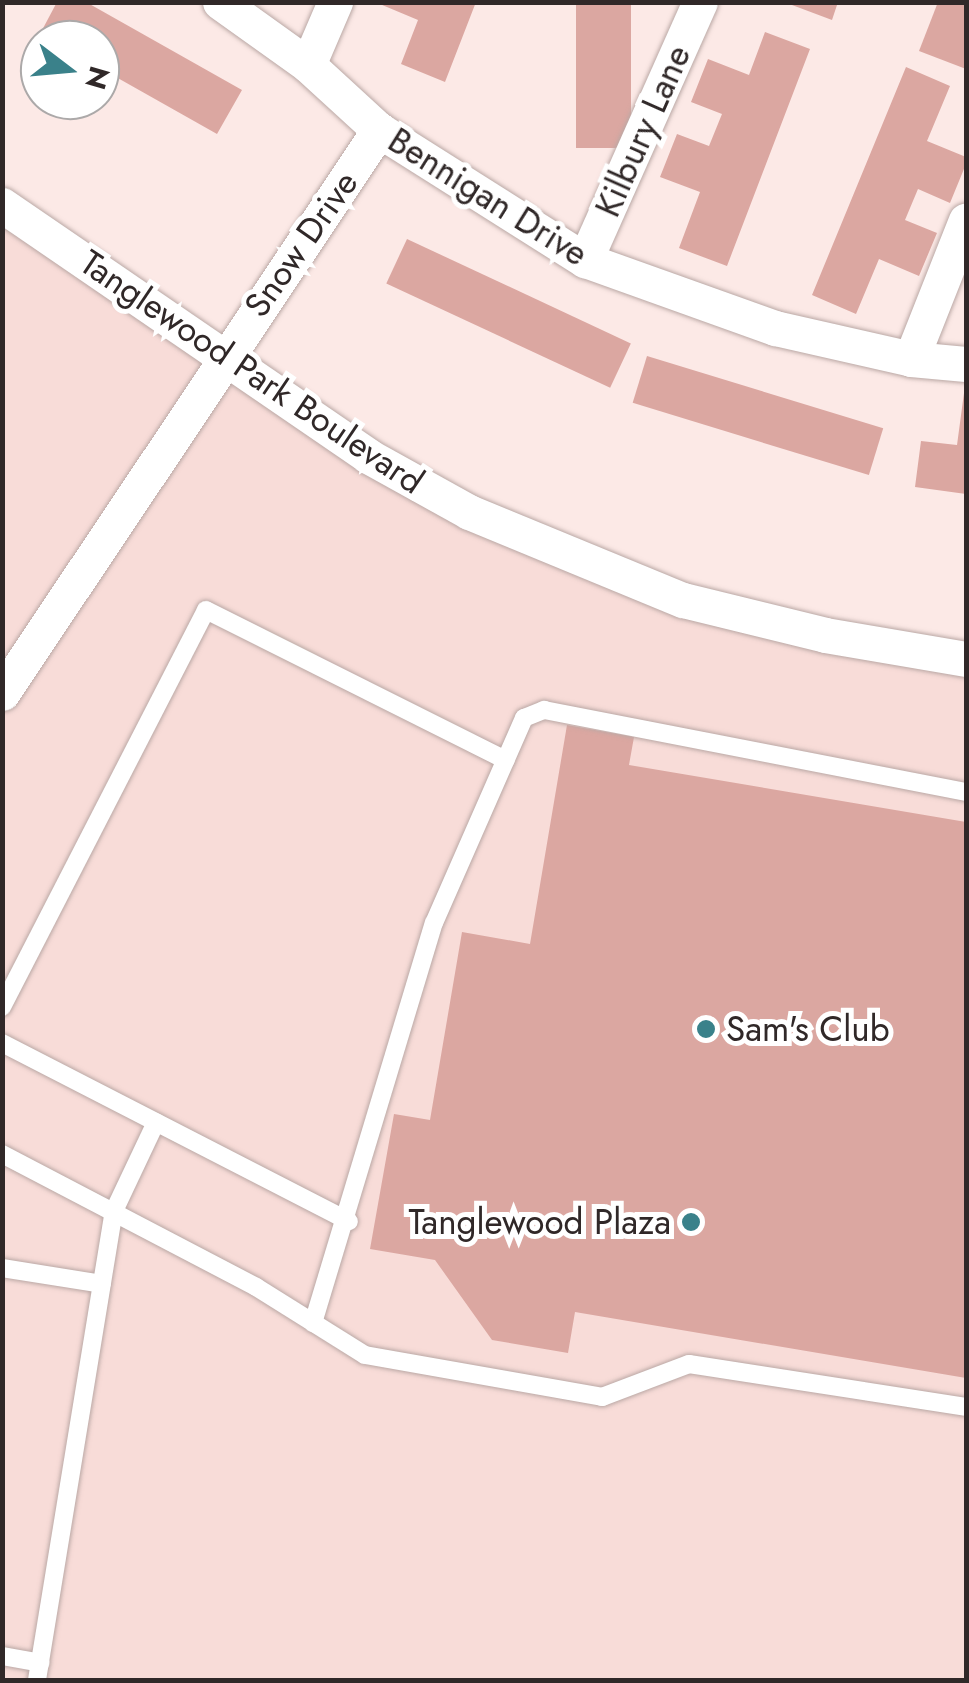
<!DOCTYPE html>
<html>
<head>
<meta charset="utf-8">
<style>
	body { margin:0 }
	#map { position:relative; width:969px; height:1683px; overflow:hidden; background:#fce9e6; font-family:Jost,sans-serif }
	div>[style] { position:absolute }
	.built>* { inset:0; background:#f8dcd8 }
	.building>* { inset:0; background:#dba7a1; transform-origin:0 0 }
	.roads { filter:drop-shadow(0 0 2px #baa8a5) drop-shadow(0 0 2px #baa8a5) }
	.service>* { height:18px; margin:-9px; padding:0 9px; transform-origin:9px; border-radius:9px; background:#fff }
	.minor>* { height:35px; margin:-17.5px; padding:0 17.5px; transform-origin:17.5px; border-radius:17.5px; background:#fff }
	.dots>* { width:28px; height:28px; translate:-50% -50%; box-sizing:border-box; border:5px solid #fff; border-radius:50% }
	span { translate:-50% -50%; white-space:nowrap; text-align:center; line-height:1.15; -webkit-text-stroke:10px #fff; paint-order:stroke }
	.street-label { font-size:35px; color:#302828 }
	.poi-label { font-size:35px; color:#302828 }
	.left { translate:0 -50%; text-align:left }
	.right { translate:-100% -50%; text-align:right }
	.frame { position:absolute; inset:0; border:5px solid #302828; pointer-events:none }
	.north { position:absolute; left:20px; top:20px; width:100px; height:100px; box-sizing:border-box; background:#fff; border:2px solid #aca9a9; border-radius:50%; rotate:106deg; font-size:28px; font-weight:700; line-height:40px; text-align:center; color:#302828 }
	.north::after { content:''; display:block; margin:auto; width:35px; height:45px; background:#3a818a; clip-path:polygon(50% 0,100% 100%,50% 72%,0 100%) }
</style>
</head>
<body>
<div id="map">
	<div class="built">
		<i style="clip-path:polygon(2px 205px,223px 357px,551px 551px,966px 659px,966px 1680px,3px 1680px)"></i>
	</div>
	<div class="building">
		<i style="clip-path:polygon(57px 2px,86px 2px,242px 90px,217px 134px,100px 68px,100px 40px,40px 34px)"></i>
		<i style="clip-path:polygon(375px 2px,476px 2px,445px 82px,401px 64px,418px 20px)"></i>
		<i style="left:576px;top:2px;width:55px;height:146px"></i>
		<i style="clip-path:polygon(784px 2px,838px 2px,832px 20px)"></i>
		<i style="clip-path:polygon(938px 2px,966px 2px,966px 69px,919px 51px)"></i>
		<i style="clip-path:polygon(765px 32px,810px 49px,727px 266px,679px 248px,700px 192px,660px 177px,677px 134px,709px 146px,722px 114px,691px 102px,708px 59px,749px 75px)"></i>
		<i style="clip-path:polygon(906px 67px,950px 86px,927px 141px,966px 157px,966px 164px,950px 203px,918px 189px,905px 220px,937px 233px,919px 276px,879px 259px,856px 314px,812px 295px)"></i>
		<i style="left:407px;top:239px;width:247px;height:49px;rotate:25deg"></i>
		<i style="left:647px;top:356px;width:247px;height:49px;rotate:17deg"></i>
		<i style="clip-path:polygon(964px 393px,966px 494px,915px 487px,921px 441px,957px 445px)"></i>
		<i style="clip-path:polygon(567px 725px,634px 737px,629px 765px,966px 822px,966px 1378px,575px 1312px,568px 1353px,492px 1340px,435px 1260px,370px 1249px,394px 1114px,430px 1120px,462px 932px,530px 944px)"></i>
	</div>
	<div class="roads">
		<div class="service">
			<i style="left:2px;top:1007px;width:446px;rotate:-62.8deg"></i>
			<i style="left:206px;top:610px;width:335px;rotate:26.6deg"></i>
			<i style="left:2px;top:1043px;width:390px;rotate:27.2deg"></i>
			<i style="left:2px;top:1154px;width:287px;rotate:27.6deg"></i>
			<i style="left:256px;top:1287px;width:128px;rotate:32deg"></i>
			<i style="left:365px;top:1355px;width:241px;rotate:10deg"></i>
			<i style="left:602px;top:1397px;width:93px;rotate:-20.8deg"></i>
			<i style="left:689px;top:1364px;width:280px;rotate:8.8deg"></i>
			<i style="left:2px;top:1268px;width:101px;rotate:9.1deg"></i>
			<i style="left:313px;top:1323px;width:418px;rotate:-73.2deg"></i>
			<i style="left:434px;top:923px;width:224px;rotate:-66.3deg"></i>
			<i style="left:524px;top:718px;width:22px;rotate:-22deg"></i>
			<i style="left:544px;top:710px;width:430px;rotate:11deg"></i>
			<i style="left:2px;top:1656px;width:39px;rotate:10deg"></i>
			<i style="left:37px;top:1680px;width:475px;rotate:-80.7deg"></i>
			<i style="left:114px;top:1211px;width:98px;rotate:-64.7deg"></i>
		</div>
		<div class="minor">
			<i style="left:220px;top:2px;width:108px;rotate:35.6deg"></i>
			<i style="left:308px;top:65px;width:96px;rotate:42.5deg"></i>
			<i style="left:379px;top:130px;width:244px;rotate:32.3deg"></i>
			<i style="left:585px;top:260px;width:202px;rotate:19.7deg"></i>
			<i style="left:775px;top:328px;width:139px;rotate:12.8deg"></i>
			<i style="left:911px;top:359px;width:55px;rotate:5.2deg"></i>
			<i style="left:308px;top:65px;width:69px;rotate:-66.8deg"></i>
			<i style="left:2px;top:205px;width:444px;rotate:34.4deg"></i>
			<i style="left:368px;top:456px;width:115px;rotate:29deg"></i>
			<i style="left:469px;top:512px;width:231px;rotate:22.4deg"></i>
			<i style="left:683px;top:600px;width:146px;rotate:13.8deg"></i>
			<i style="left:825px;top:635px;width:143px;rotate:9.7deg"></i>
			<i style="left:585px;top:260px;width:282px;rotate:-66deg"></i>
			<i style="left:911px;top:359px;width:149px;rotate:-68.4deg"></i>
			<i style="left:2px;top:693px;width:678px;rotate:-56.19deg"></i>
		</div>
	</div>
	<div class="dots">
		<i style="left:706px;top:1029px;background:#3a818a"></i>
		<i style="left:691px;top:1222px;background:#3a818a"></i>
	</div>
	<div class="street-label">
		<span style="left:643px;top:131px;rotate:-66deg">Kilbury Lane</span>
		<span style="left:488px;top:197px;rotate:32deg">Bennigan Drive</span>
		<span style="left:301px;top:244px;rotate:-55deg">Snow Drive</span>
		<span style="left:252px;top:372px;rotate:34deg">Tanglewood Park Boulevard</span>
	</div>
	<div class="poi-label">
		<span class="left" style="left:726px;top:1029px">Sam's Club</span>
		<span class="right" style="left:671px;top:1222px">Tanglewood Plaza</span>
	</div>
	<div class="frame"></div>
	<div class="north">N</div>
</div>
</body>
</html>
